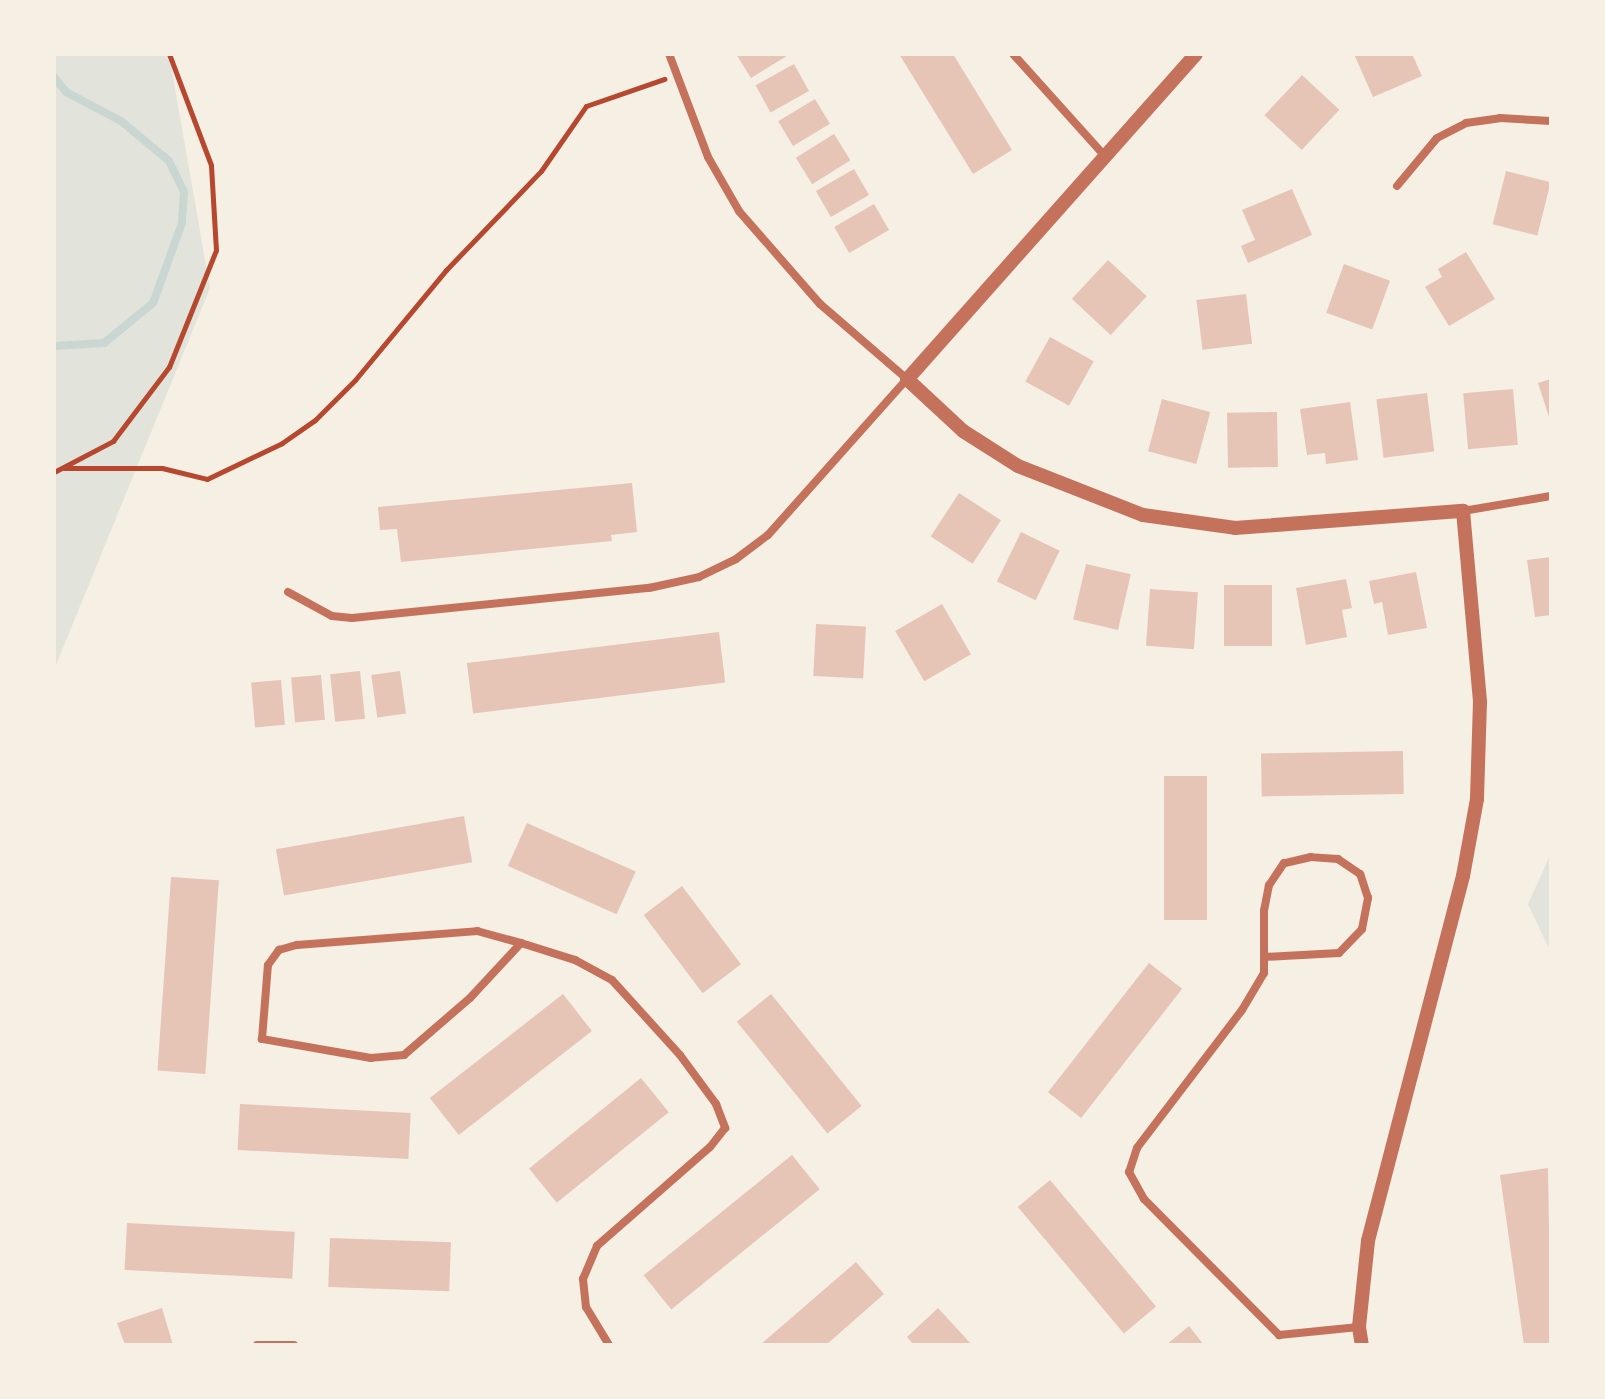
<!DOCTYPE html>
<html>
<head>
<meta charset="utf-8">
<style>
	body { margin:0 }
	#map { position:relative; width:1605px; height:1399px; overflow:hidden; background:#f6efe4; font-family:"Work Sans",sans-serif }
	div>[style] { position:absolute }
	.green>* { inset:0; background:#e2e4dc }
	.stream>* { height:8px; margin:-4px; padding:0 4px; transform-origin:4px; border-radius:4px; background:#c9d6d2 }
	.building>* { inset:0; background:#e6c5b7; transform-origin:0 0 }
	.path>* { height:5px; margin:-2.5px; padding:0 2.5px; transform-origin:2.5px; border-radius:2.5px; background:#b5482f }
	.minor>* { height:8px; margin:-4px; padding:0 4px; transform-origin:4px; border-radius:4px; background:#c5725c }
	.tertiary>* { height:14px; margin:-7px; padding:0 7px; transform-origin:7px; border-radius:7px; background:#c5725c }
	span { translate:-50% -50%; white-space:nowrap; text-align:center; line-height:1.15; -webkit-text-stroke:8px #f6efe4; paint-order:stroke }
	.frame { position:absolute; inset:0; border:56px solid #f6efe4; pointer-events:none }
</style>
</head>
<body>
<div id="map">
	<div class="green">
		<i style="clip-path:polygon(54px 54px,169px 54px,210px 288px,54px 670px)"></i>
		<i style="clip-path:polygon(1551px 853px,1551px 953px,1528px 904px)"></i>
	</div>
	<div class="stream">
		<i style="left:54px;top:77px;width:19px;rotate:51deg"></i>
		<i style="left:66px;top:92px;width:62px;rotate:27.8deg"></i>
		<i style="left:121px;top:121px;width:62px;rotate:39.8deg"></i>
		<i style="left:169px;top:161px;width:34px;rotate:64deg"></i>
		<i style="left:184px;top:192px;width:31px;rotate:94deg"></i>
		<i style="left:182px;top:223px;width:85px;rotate:109.9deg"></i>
		<i style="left:153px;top:303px;width:63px;rotate:140.8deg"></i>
		<i style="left:104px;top:343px;width:50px;rotate:176.6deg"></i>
	</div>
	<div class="building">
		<i style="clip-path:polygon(736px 54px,790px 54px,751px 78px)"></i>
		<i style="clip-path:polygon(899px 54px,953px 54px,1012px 150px,973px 174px)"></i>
		<i style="clip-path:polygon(1354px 54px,1412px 54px,1422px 76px,1373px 97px)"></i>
		<i style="left:794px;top:64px;width:31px;height:44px;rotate:61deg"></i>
		<i style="left:1302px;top:75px;width:51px;height:55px;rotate:43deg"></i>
		<i style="left:815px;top:99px;width:29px;height:43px;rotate:59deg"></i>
		<i style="left:834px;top:134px;width:31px;height:45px;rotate:58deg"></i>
		<i style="left:854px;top:169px;width:30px;height:44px;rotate:60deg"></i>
		<i style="left:1506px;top:171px;width:46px;height:55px;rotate:14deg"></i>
		<i style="clip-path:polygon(1292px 189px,1312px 235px,1248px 263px,1241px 246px,1255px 240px,1242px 210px)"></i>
		<i style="left:874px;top:204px;width:30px;height:46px;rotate:60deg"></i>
		<i style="clip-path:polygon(1466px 252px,1495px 299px,1449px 326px,1425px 287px,1442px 277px,1438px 269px)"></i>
		<i style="left:1108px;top:260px;width:53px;height:53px;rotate:43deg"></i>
		<i style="left:1344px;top:264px;width:49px;height:52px;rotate:20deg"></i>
		<i style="left:1246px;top:294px;width:50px;height:50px;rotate:83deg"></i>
		<i style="left:1050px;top:337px;width:50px;height:51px;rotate:29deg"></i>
		<i style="clip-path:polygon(1551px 379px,1551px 420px,1550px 420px,1538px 383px)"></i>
		<i style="left:1513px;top:389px;width:56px;height:50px;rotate:85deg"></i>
		<i style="left:1427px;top:393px;width:59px;height:51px;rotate:83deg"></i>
		<i style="left:1162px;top:399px;width:50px;height:54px;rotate:15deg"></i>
		<i style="clip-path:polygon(1350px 402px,1358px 460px,1326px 464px,1325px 453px,1307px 455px,1300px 409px)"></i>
		<i style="left:1277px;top:412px;width:55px;height:50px;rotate:89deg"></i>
		<i style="clip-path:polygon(632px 483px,637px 532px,611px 535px,612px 541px,401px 562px,397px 529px,380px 530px,378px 507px)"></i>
		<i style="left:959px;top:493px;width:50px;height:52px;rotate:33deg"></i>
		<i style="left:1021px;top:532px;width:43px;height:55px;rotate:26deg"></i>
		<i style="clip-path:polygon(1551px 557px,1551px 615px,1535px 617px,1527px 560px)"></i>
		<i style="left:1086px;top:564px;width:46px;height:57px;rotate:13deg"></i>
		<i style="clip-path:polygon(1416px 572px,1427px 628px,1388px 635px,1382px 602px,1374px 604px,1369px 581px)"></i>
		<i style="clip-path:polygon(1346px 579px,1352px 608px,1342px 610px,1347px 637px,1306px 645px,1296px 588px)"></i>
		<i style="left:1224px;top:585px;width:48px;height:61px"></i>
		<i style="left:1150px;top:589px;width:48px;height:57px;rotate:4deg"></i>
		<i style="left:942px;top:604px;width:58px;height:54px;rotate:60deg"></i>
		<i style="left:816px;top:624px;width:50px;height:52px;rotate:3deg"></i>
		<i style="left:719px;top:632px;width:51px;height:254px;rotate:83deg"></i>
		<i style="left:360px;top:671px;width:48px;height:30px;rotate:84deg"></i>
		<i style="left:400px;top:671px;width:43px;height:29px;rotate:82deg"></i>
		<i style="left:321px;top:675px;width:45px;height:30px;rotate:85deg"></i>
		<i style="left:281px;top:680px;width:45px;height:30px;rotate:85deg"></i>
		<i style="left:1403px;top:751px;width:43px;height:142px;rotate:89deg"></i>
		<i style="left:1164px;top:776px;width:43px;height:144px"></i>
		<i style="left:464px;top:816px;width:47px;height:191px;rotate:80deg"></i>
		<i style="left:527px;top:823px;width:119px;height:47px;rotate:24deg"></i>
		<i style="left:171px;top:877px;width:48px;height:194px;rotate:4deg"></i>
		<i style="left:682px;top:886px;width:98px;height:48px;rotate:53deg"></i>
		<i style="left:1149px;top:963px;width:42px;height:164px;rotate:38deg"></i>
		<i style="left:563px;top:994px;width:47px;height:169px;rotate:52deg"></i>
		<i style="left:771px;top:994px;width:144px;height:44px;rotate:51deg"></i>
		<i style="left:641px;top:1078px;width:44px;height:144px;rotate:51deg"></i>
		<i style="left:240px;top:1104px;width:171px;height:46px;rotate:3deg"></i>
		<i style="left:792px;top:1155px;width:44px;height:191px;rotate:51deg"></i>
		<i style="clip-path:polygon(1548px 1168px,1551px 1345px,1524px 1345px,1500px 1175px)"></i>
		<i style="left:1050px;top:1180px;width:165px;height:42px;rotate:50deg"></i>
		<i style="left:127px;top:1223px;width:168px;height:47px;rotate:3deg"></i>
		<i style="left:330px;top:1238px;width:121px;height:49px;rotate:2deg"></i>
		<i style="clip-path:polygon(856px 1262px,884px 1294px,826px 1345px,760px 1345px)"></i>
		<i style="clip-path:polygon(162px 1308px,173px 1345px,125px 1345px,117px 1323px)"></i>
		<i style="clip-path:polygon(938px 1308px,972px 1345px,914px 1345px,907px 1337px)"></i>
		<i style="clip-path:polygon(1189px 1326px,1204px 1345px,1166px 1345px)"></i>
	</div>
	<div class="path">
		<i style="left:64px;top:468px;width:98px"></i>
		<i style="left:162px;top:468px;width:46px;rotate:13.7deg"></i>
		<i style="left:207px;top:479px;width:83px;rotate:-25.6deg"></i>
		<i style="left:282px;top:443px;width:40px;rotate:-34.9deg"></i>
		<i style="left:315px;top:420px;width:57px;rotate:-45deg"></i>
		<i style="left:355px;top:380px;width:143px;rotate:-50.4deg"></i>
		<i style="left:446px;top:270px;width:137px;rotate:-46.2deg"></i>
		<i style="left:541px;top:171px;width:79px;rotate:-55.3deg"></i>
		<i style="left:586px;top:106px;width:83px;rotate:-19.1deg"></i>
		<i style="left:54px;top:472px;width:67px;rotate:-27.7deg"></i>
		<i style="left:113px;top:441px;width:93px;rotate:-52.9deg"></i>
		<i style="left:169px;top:367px;width:126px;rotate:-68.1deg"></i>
		<i style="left:216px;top:250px;width:85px;rotate:-93.4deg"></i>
		<i style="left:211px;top:165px;width:119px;rotate:-110.7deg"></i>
	</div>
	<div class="minor">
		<i style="left:1013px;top:54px;width:137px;rotate:48deg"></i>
		<i style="left:1397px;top:186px;width:62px;rotate:-50.2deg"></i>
		<i style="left:1437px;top:138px;width:33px;rotate:-27deg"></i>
		<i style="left:1466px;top:123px;width:34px;rotate:-8deg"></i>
		<i style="left:1500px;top:118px;width:51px;rotate:3.4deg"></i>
		<i style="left:1463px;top:511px;width:89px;rotate:-9.7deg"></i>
		<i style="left:288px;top:592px;width:50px;rotate:28.6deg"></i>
		<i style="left:332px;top:616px;width:20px;rotate:6deg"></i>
		<i style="left:352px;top:618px;width:299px;rotate:-5.8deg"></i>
		<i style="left:649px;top:588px;width:51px;rotate:-12.4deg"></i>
		<i style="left:699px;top:577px;width:41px;rotate:-25.9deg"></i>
		<i style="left:736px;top:559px;width:40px;rotate:-37deg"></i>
		<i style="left:768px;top:535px;width:209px;rotate:-48.3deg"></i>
		<i style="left:907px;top:379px;width:115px;rotate:-139.2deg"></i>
		<i style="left:820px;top:304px;width:123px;rotate:-131.1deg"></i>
		<i style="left:739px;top:211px;width:62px;rotate:-119.9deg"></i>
		<i style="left:708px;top:157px;width:110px;rotate:-110.7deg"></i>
		<i style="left:521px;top:943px;width:75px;rotate:132.8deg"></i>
		<i style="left:470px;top:998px;width:87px;rotate:139.2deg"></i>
		<i style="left:404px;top:1055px;width:33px;rotate:175deg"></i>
		<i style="left:371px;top:1058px;width:111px;rotate:-170.1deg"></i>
		<i style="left:262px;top:1039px;width:74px;rotate:-85.4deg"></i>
		<i style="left:268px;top:965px;width:19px;rotate:-54deg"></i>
		<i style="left:279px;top:950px;width:19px;rotate:-16deg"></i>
		<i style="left:297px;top:945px;width:181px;rotate:-4.4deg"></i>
		<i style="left:477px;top:931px;width:46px;rotate:15.3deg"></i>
		<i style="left:521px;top:943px;width:57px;rotate:17.5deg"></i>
		<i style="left:575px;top:960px;width:42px;rotate:28.4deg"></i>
		<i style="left:612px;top:980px;width:101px;rotate:47.8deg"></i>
		<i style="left:680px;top:1055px;width:61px;rotate:53.7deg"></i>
		<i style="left:716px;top:1104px;width:26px;rotate:69deg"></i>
		<i style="left:725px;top:1128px;width:24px;rotate:128deg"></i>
		<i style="left:710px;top:1147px;width:150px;rotate:138.8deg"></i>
		<i style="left:597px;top:1246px;width:36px;rotate:113deg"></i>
		<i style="left:583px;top:1279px;width:28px;rotate:84deg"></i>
		<i style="left:586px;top:1307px;width:44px;rotate:58.8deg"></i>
		<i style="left:1264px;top:957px;width:75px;rotate:-3.1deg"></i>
		<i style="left:1339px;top:953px;width:33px;rotate:-46deg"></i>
		<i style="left:1362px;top:929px;width:32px;rotate:-79deg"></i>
		<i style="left:1368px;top:898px;width:25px;rotate:-108deg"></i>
		<i style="left:1360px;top:874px;width:27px;rotate:-146deg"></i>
		<i style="left:1338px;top:859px;width:27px;rotate:-176deg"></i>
		<i style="left:1311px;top:857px;width:28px;rotate:167deg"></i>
		<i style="left:1284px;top:863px;width:27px;rotate:124deg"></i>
		<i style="left:1269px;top:885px;width:26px;rotate:101deg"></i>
		<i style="left:1264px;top:911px;width:62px;rotate:90deg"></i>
		<i style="left:1264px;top:973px;width:43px;rotate:120.7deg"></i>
		<i style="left:1242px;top:1010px;width:173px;rotate:127.3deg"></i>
		<i style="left:1137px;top:1148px;width:25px;rotate:108deg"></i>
		<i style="left:1129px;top:1172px;width:31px;rotate:61deg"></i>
		<i style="left:1144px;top:1199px;width:192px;rotate:45.2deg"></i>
		<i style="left:1279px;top:1335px;width:80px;rotate:-5.7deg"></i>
		<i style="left:257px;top:1345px;width:37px"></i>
	</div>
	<div class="tertiary">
		<i style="left:1196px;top:54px;width:435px;rotate:131.6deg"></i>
		<i style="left:907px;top:379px;width:76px;rotate:42.9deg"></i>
		<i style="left:963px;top:431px;width:65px;rotate:32.5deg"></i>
		<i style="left:1018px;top:466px;width:134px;rotate:21.4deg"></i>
		<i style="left:1143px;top:515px;width:93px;rotate:8deg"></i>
		<i style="left:1235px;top:528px;width:229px;rotate:-4.3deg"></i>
		<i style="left:1463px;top:511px;width:192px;rotate:84.9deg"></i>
		<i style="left:1480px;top:702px;width:97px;rotate:91.8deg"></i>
		<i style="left:1477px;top:799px;width:78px;rotate:100.3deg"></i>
		<i style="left:1463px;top:876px;width:377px;rotate:104.6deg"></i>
		<i style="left:1368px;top:1241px;width:86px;rotate:96deg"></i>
		<i style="left:1359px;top:1327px;width:18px;rotate:81deg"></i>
	</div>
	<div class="frame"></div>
</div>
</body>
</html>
